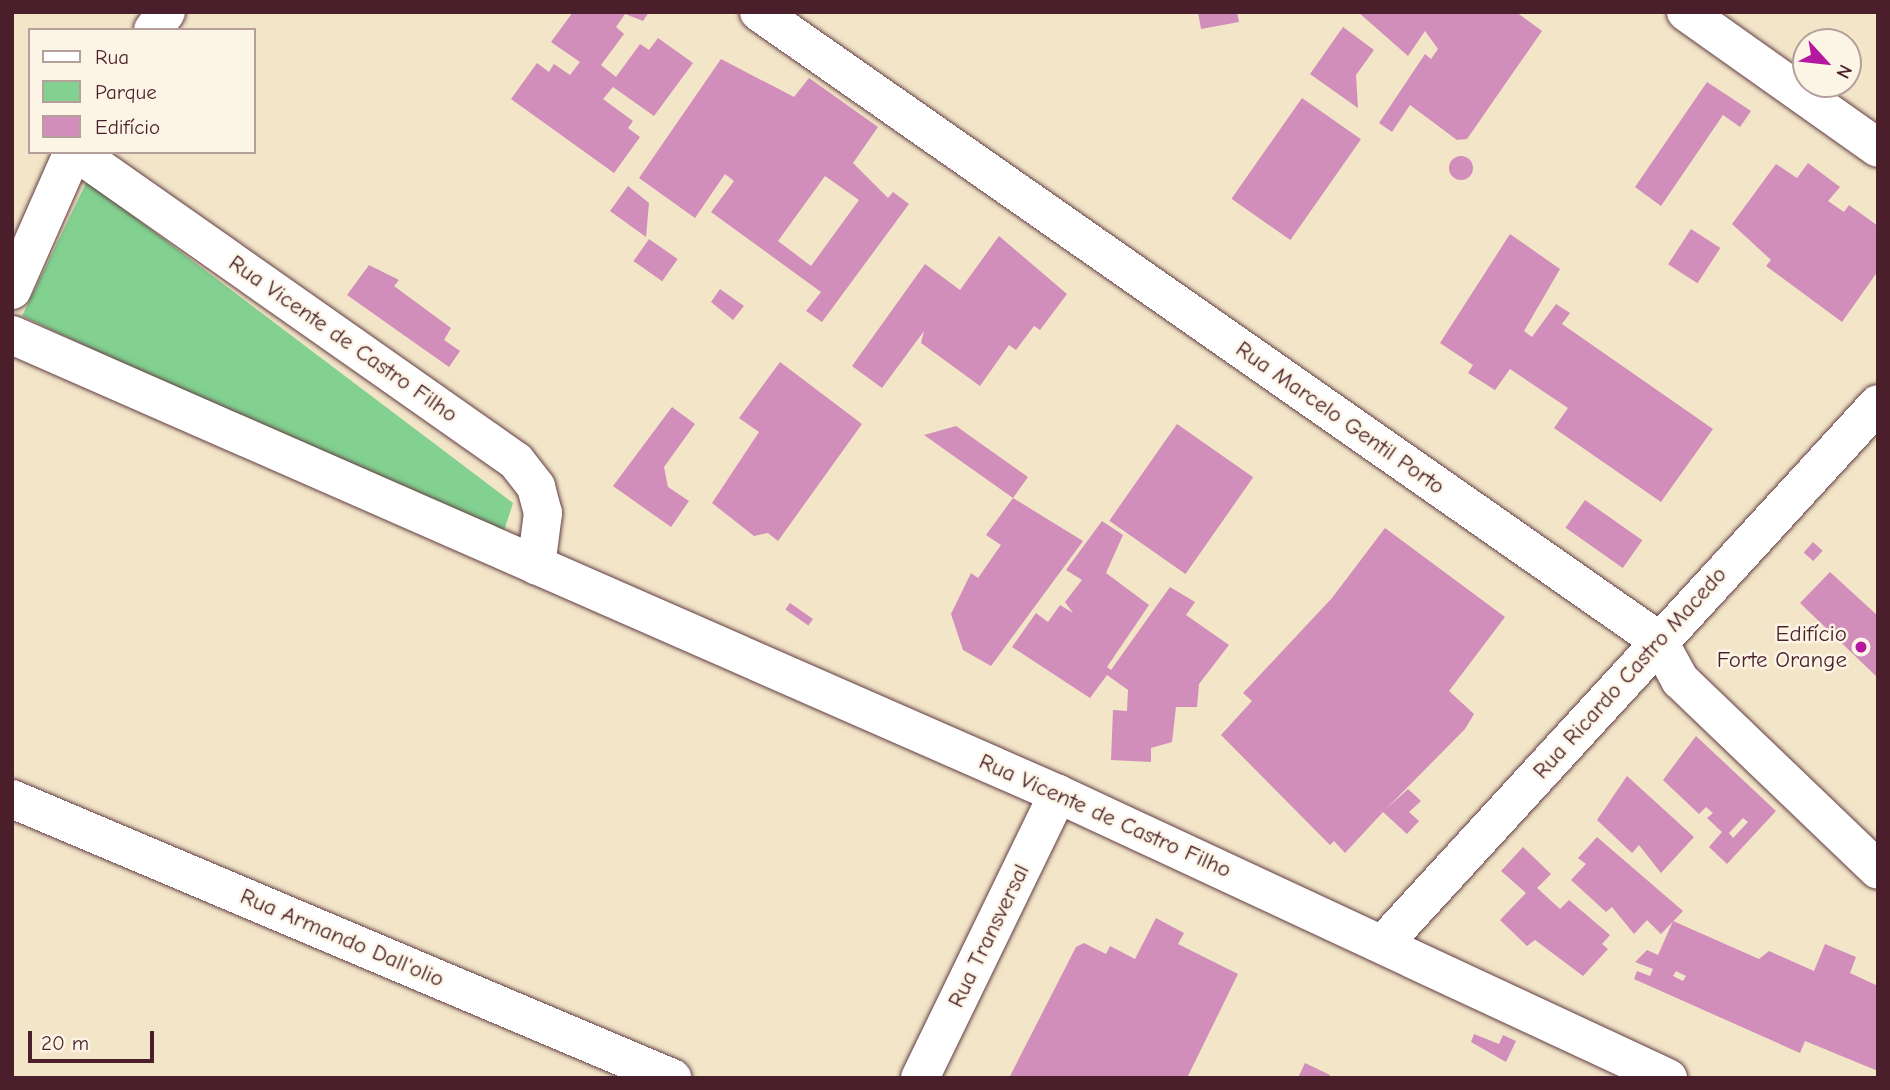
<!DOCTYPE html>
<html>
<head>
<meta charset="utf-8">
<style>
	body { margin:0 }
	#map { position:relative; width:1890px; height:1090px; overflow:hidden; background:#f2e5c8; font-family:"Comic Neue",sans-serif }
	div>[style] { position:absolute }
	.green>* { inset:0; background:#82d190 }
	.building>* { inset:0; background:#d18eba; transform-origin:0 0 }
	.round { border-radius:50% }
	.roads { filter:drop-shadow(0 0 2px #633d43) drop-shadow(0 0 2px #633d43) }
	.minor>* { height:38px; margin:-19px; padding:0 19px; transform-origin:19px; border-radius:19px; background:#fff }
	.dots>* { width:19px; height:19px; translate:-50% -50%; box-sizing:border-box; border:4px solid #fcf5e5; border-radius:50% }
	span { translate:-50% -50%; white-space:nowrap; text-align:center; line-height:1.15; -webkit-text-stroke:5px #fcf5e5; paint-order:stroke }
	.street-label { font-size:23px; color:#4a1f2b }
	.poi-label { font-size:23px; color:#4a1f2b }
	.right { translate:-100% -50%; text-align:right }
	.frame { position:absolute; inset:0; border:14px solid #4a1f2b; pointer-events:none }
	.legend { position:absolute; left:28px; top:28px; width:228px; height:126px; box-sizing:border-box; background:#fcf5e5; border:2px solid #b59f9b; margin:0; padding:9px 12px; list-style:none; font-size:21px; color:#4a1f2b }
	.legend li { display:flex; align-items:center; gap:14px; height:35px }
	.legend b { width:35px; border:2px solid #b59f9b }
	.north { position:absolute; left:1792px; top:28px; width:70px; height:70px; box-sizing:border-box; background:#fcf5e5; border:2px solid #b59f9b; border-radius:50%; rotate:117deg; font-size:19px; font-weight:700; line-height:28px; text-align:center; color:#4a1f2b }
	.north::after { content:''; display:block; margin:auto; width:24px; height:32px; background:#b5179e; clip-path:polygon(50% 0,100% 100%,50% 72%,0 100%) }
	.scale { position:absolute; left:28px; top:1031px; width:126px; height:32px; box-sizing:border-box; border:4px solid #4a1f2b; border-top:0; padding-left:9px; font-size:21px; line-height:24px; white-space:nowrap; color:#4a1f2b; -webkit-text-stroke:5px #fcf5e5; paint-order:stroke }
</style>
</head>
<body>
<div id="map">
	<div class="green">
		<i style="clip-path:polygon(87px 181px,513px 503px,501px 540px,22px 316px)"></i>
	</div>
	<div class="building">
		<i style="clip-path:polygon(573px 12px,649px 12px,643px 21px,625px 14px,616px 27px,624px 34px,601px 65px,616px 77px,640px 44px,649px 50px,658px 38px,693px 63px,654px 116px,613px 87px,603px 99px,633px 121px,628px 128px,640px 137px,614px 173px,511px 99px,537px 63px,549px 72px,554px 64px,570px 75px,580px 62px,551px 42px)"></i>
		<i style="clip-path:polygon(1198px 12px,1237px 12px,1239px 22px,1201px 29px)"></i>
		<i style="clip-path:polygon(1358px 12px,1516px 12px,1542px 31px,1467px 139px,1457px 140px,1410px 105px,1392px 132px,1379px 123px,1425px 54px,1431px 59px,1438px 49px,1425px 31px,1408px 56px)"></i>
		<i style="clip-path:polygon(1343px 27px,1374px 50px,1356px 75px,1358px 108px,1310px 74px)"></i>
		<i style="clip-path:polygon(evenodd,721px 59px,794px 97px,809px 78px,878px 127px,853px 163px,888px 198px,893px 192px,909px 204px,822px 322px,806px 311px,821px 292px,711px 212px,734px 181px,725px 174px,695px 218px,639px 178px,721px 59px,825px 176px,859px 200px,811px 266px,778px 241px,825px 176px)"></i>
		<i style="clip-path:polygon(1707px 82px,1751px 111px,1740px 127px,1723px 115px,1661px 206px,1635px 187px)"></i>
		<i style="left:1302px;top:98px;width:72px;height:123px;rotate:35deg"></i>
		<i class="round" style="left:1449px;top:156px;width:24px;height:24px"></i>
		<i style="clip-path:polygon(1808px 163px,1840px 187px,1828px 201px,1844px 212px,1849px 205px,1878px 226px,1878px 271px,1842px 322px,1766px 266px,1771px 260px,1732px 224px,1776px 164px,1797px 178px)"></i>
		<i style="clip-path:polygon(628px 186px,649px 203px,646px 237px,610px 211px)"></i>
		<i style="left:1691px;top:229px;width:35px;height:42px;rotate:33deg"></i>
		<i style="clip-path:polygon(1510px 234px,1560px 269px,1524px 331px,1532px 337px,1556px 304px,1570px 313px,1562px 324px,1713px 429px,1661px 502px,1554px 428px,1568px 408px,1510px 369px,1495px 390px,1468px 373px,1473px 365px,1440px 343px)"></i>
		<i style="clip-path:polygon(999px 236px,1067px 294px,1040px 330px,1034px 326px,1016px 350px,1009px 345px,980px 386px,921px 343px,924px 331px,882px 388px,852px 366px,925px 264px,960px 290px)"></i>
		<i style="left:649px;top:239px;width:35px;height:27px;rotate:35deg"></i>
		<i style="clip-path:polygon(369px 265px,399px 280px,394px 286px,451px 328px,444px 340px,460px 351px,449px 367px,347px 295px)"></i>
		<i style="clip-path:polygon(720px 289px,744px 306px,733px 320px,711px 302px)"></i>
		<i style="clip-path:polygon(780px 362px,862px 424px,778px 541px,768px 533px,754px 536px,712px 503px,759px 432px,739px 418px)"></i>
		<i style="clip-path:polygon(672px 407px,695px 424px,664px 467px,668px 487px,689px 501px,671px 527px,613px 486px)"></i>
		<i style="left:1177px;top:424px;width:93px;height:118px;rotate:35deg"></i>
		<i style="clip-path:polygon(956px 426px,1028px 477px,1013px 498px,1083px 541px,991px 666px,963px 650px,951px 614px,971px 573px,978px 578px,1001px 545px,986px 535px,1013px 498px,924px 435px)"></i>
		<i style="left:1585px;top:500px;width:70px;height:34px;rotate:35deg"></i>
		<i style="clip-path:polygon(1102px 521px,1123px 535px,1106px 573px,1149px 605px,1107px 667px,1111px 670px,1170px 587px,1195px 602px,1186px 615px,1229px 645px,1199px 684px,1197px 707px,1176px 707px,1172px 742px,1151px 748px,1151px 762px,1111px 760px,1113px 710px,1127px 711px,1128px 690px,1107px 675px,1090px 698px,1012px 647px,1036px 613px,1048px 622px,1060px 605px,1073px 613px,1065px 602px,1082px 580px,1066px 570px)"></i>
		<i style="clip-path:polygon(1385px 528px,1505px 617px,1449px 691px,1474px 714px,1465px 729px,1386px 809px,1408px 789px,1421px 801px,1409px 812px,1419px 821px,1407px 834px,1383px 812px,1345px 853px,1334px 841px,1330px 845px,1221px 735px,1252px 701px,1243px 693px,1332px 598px)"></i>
		<i style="left:1813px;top:542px;width:13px;height:14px;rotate:42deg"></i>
		<i style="clip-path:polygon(1830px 572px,1878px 616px,1878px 678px,1800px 603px)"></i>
		<i style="left:790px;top:603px;width:28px;height:8px;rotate:35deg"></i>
		<i style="clip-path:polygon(evenodd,1696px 736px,1776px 811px,1727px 864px,1709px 847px,1722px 832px,1707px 818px,1713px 813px,1706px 807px,1699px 814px,1663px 780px,1696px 736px,1743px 818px,1748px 822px,1733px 838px,1729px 833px,1743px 818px)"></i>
		<i style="clip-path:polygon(1627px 776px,1694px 837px,1661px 873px,1639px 845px,1632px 853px,1597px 820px)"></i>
		<i style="clip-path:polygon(1597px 837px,1683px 911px,1661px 934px,1647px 920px,1634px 934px,1612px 907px,1606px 912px,1571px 880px,1586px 864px,1578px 858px)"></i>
		<i style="clip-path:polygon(1523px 847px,1551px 874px,1537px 888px,1560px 909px,1569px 900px,1610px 935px,1602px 944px,1608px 949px,1583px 976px,1535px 940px,1527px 946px,1500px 920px,1526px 893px,1501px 871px)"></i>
		<i style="clip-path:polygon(1156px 918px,1184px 933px,1178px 944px,1238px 974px,1187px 1078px,1009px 1078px,1076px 947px,1084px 943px,1106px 954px,1110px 946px,1135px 959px)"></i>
		<i style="clip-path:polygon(evenodd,1673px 921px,1759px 959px,1769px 951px,1814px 971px,1825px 944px,1856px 957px,1850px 973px,1878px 986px,1878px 1071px,1805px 1041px,1800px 1053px,1634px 979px,1637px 971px,1650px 976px,1653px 969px,1635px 962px,1647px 950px,1658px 955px,1673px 921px,1676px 971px,1686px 976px,1683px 981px,1673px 976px,1676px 971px)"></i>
		<i style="clip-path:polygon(1474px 1034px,1499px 1044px,1503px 1035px,1516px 1041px,1506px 1062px,1471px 1042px)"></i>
		<i style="clip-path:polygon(1305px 1063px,1330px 1075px,1329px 1078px,1298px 1078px)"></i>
	</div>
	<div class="roads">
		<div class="minor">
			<i style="left:759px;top:12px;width:1097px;rotate:34.94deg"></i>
			<i style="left:1658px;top:640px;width:46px;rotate:61.2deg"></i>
			<i style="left:1680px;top:680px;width:274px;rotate:43.8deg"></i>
			<i style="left:1686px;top:12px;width:235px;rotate:35.3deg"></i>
			<i style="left:153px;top:30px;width:22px;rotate:-54deg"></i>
			<i style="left:76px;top:152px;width:538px;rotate:35.08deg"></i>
			<i style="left:516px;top:461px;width:33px;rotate:52deg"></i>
			<i style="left:536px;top:487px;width:27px;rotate:75deg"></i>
			<i style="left:543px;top:513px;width:53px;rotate:97.5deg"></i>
			<i style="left:12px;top:290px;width:151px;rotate:-66.2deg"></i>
			<i style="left:12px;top:335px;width:1142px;rotate:23.69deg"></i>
			<i style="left:1058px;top:794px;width:673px;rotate:24.97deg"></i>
			<i style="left:12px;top:799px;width:717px;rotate:22.92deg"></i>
			<i style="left:1384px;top:943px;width:731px;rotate:-47.49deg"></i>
			<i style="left:920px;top:1078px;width:316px;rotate:-64.1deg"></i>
		</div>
	</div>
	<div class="dots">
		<i style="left:1861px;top:647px;background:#b5179e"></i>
	</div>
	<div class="street-label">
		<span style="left:343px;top:339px;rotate:35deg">Rua Vicente de Castro Filho</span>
		<span style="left:1340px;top:418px;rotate:35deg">Rua Marcelo Gentil Porto</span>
		<span style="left:1630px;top:673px;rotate:-48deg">Rua Ricardo Castro Macedo</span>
		<span style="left:1105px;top:816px;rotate:24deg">Rua Vicente de Castro Filho</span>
		<span style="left:989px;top:936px;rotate:-64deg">Rua Transversal</span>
		<span style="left:342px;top:938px;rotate:23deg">Rua Armando Dall'olio</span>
	</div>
	<div class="poi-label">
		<span class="right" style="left:1847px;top:647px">Edifício<br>Forte Orange</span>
	</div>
	<div class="frame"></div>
	<ul class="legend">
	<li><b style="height:9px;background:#fff"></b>Rua</li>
	<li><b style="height:19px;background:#82d190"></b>Parque</li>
	<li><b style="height:19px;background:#d18eba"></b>Edifício</li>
	</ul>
	<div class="north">N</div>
	<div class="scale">20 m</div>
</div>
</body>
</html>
